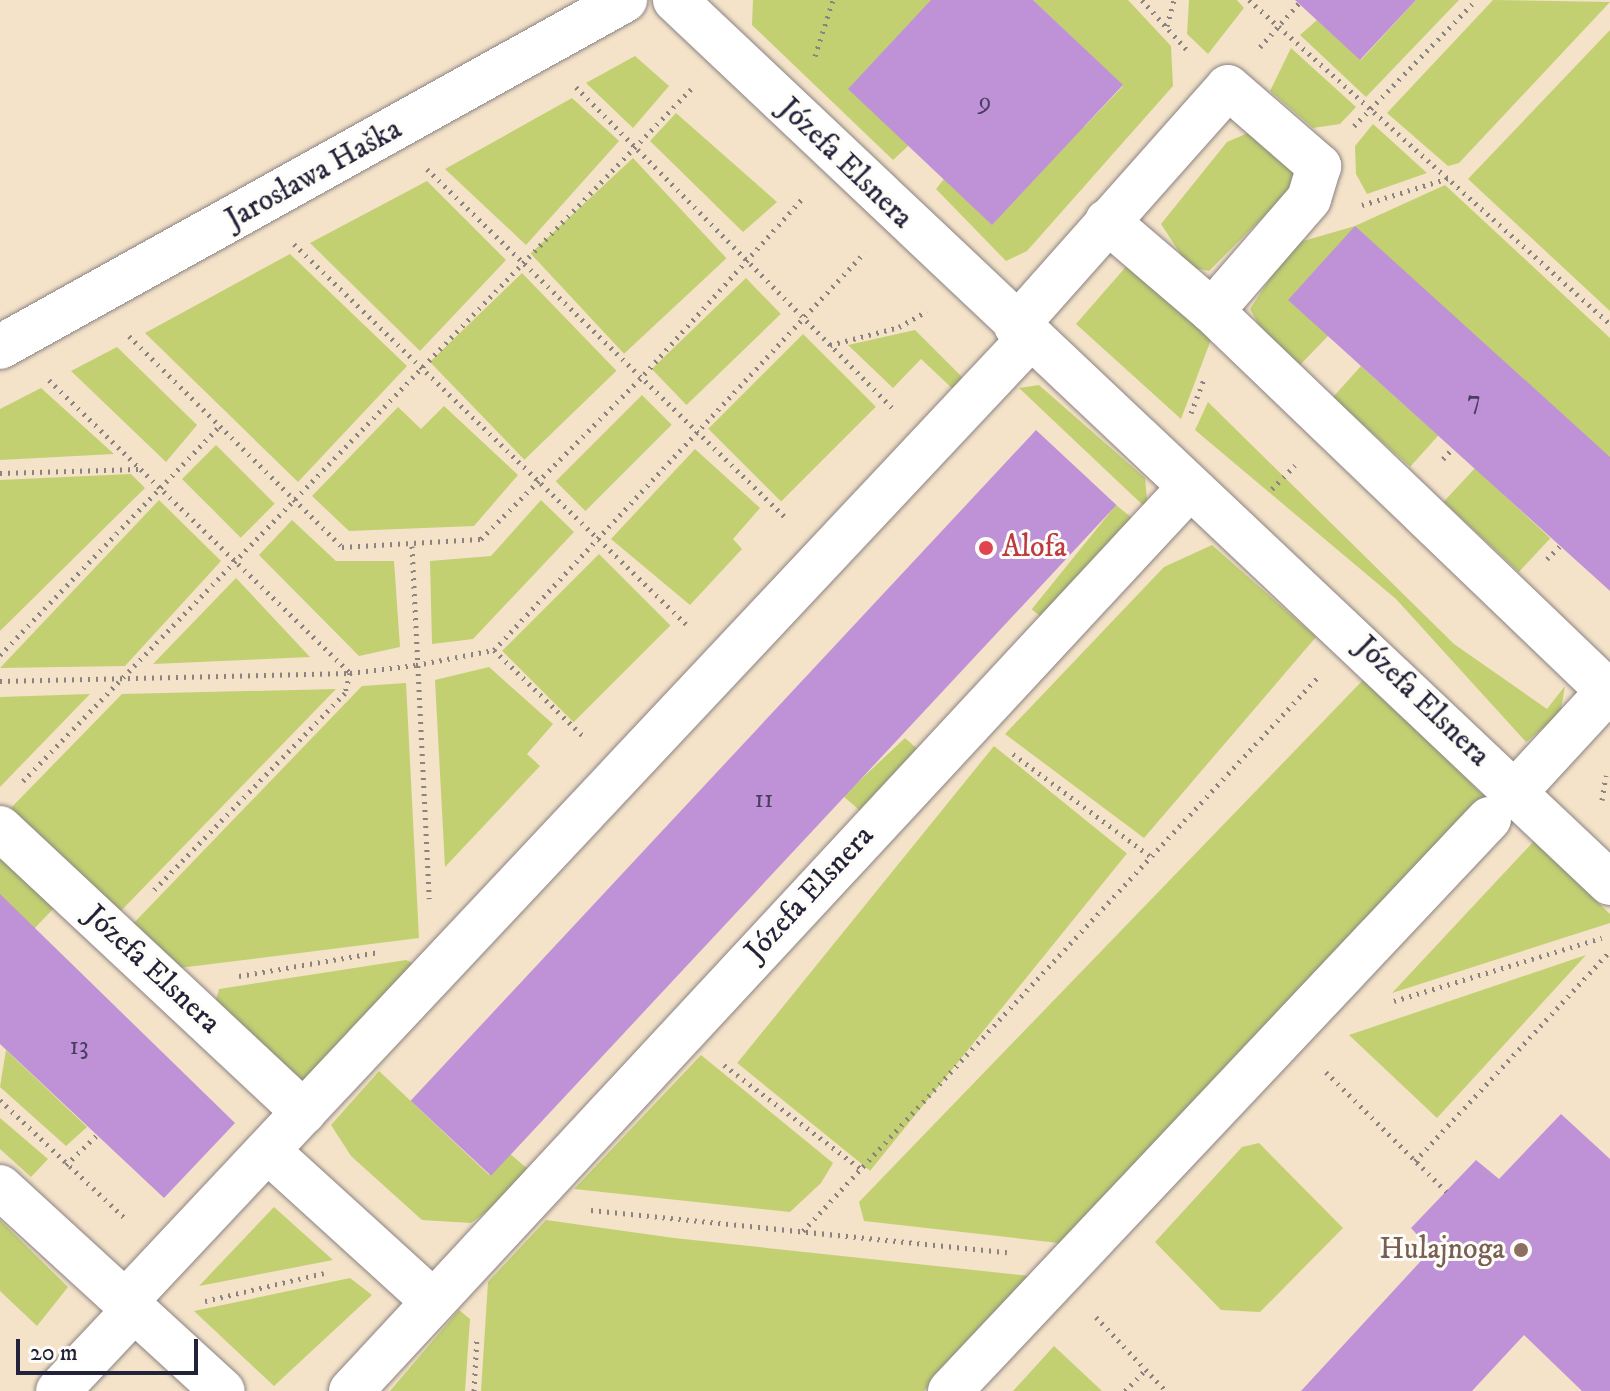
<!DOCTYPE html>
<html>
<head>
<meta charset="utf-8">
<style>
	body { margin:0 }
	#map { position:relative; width:1610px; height:1391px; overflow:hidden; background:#f4e3c9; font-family:"IM FELL DW Pica",serif }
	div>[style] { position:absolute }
	.green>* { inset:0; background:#c2d072; transform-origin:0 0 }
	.building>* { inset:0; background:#bf92d8; transform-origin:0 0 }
	.path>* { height:5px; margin-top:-2.5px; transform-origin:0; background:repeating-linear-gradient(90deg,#8b8282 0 2px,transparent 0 8px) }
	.roads { filter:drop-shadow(0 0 2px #8b8282) drop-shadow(0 0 2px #8b8282) }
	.minor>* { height:44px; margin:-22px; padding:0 22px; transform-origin:22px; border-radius:22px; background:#fff }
	.dots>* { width:22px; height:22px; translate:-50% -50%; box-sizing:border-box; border:4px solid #fdfcf7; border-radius:50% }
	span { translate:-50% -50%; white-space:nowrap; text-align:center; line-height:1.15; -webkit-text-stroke:6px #fdfcf7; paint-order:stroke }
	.number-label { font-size:26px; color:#493e62 }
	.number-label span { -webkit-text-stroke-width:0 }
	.street-label { font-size:30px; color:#22223b }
	.health-label { font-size:30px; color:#be3a42 }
	.left { translate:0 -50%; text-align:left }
	.education-label { font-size:30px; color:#785e54 }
	.right { translate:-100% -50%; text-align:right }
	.scale { position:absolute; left:16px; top:1339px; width:182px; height:36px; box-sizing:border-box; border:4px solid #22223b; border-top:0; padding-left:10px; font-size:24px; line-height:28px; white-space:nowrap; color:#22223b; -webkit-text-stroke:6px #fdfcf7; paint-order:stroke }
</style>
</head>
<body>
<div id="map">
	<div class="green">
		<i style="clip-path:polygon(753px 0,952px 0,908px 146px,893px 160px,752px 25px)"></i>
		<i style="clip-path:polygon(1033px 0,1128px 0,1171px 46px,1173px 86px,1027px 251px,1006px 261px,936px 189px,944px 179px,1085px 126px,1123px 86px)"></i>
		<i style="clip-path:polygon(1189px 0,1237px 0,1244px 8px,1208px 54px,1187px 34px)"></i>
		<i style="clip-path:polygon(1416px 0,1459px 0,1366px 97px,1300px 35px,1317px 20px,1361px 60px)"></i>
		<i style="clip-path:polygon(1493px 0,1610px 2px,1459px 163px,1448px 166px,1387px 113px)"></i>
		<i style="clip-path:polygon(1610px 30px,1610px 311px,1468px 179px)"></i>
		<i style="clip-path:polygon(1291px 48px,1356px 107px,1340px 124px,1313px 128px,1270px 91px)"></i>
		<i style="clip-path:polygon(635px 56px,669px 86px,633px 128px,586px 83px)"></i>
		<i style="clip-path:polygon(572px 98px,619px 141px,526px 245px,445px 169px)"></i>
		<i style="clip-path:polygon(676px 113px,777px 202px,743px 232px,650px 141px)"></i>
		<i style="clip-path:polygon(1373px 124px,1427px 173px,1367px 194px,1356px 174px,1355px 146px)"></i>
		<i style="clip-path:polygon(1248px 133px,1295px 167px,1289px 191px,1209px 271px,1189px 267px,1161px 224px,1227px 142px)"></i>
		<i style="left:633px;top:158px;width:137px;height:140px;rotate:47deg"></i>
		<i style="clip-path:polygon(427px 181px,506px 260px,420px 351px,310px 243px)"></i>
		<i style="clip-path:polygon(1445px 185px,1610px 338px,1610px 457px,1328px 336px,1300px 365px,1260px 327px,1250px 309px,1293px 244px,1355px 226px)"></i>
		<i style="clip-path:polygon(290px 254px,407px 366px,298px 482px,145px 333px)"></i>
		<i style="clip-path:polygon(1130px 262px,1212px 337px,1181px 419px,1076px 324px)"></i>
		<i style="left:522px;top:273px;width:136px;height:128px;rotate:46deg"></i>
		<i style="left:746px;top:278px;width:50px;height:131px;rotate:46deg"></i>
		<i style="clip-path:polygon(915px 330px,964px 379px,954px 390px,921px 359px,893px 388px,848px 345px)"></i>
		<i style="left:803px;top:334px;width:103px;height:134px;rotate:45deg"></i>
		<i style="clip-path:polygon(117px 347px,197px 425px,166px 462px,71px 371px)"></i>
		<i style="left:1361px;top:366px;width:104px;height:42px;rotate:42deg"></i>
		<i style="clip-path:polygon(1039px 385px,1145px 478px,1148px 510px,1019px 388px)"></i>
		<i style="clip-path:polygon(41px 388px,114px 454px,0 460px,0 409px)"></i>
		<i style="left:642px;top:395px;width:42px;height:122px;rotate:45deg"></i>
		<i style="clip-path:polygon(1208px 402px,1454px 644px,1547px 709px,1565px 686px,1560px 714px,1526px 742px,1396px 599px,1195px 430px)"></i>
		<i style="clip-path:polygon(444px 406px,518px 475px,474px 526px,349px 531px,312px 496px,398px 407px,421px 429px)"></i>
		<i style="left:216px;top:445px;width:83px;height:48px;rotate:45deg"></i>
		<i style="clip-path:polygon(695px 449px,760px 508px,733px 539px,742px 549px,690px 605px,611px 539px)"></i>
		<i style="left:1475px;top:468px;width:103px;height:46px;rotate:43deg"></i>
		<i style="clip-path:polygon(131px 474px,145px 488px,0 631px,0 480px)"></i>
		<i style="clip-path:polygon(159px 500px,221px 561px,125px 666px,0 668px)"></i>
		<i style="clip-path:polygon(541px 500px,574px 532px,473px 639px,432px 644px,430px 561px,491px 556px)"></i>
		<i style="left:1116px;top:505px;width:28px;height:134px;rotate:39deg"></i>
		<i style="clip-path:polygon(292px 520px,336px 561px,394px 561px,400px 647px,359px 656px,259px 555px)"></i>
		<i style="clip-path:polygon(1212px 545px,1316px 637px,1144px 838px,1005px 734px,1164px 567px)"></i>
		<i style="left:599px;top:554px;width:101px;height:137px;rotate:45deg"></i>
		<i style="clip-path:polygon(236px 578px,310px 657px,153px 664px)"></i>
		<i style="clip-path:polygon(489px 667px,553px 724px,527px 754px,540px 766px,445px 867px,435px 680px)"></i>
		<i style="clip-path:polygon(1364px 679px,1485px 797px,1068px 1244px,864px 1221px,859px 1202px)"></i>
		<i style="clip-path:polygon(406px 683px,419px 938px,171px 969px,129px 928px,362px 686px)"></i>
		<i style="clip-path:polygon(336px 689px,116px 916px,7px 812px,122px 694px)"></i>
		<i style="clip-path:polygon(90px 694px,0 787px,0 697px)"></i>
		<i style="clip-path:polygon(905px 738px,922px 753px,865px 815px,843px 796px)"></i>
		<i style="left:994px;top:746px;width:171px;height:408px;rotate:39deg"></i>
		<i style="clip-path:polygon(1534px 841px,1610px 914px,1610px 923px,1392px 993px)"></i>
		<i style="clip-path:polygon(0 857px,54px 908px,32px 931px,0 900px)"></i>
		<i style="clip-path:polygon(1586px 955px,1437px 1118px,1349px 1035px)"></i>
		<i style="clip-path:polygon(406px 960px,419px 966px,299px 1088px,214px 1007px,219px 989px)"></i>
		<i style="clip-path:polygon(6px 1050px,87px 1127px,66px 1146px,0 1087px)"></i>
		<i style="clip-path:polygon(701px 1055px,833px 1163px,821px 1183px,790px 1212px,574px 1189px)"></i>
		<i style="clip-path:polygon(379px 1071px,489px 1175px,509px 1153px,529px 1170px,508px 1196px,471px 1223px,422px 1220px,351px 1156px,331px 1125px)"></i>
		<i style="clip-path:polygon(0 1118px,48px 1159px,31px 1177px,0 1149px)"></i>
		<i style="clip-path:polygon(1259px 1143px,1343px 1228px,1260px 1312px,1221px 1310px,1155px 1242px,1242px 1147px)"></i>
		<i style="clip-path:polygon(274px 1207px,333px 1260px,199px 1286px)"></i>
		<i style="clip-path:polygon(0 1220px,68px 1287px,37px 1326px,0 1291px)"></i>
		<i style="clip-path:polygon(546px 1220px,674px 1238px,1030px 1276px,924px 1391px,481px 1391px,488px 1282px)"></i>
		<i style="clip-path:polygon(350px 1278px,372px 1295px,274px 1386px,194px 1311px)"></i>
		<i style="clip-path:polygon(459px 1310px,470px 1319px,465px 1391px,390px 1391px)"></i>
		<i style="clip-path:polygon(1054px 1346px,1102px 1391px,1013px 1391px)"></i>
	</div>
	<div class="building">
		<i style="clip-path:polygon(931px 0,1033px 0,1123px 85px,992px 225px,848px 89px)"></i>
		<i style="clip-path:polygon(1295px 0,1416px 0,1360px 60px)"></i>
		<i style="clip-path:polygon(1355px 226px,1610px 457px,1610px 591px,1288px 300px)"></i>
		<i style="left:1036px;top:430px;width:110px;height:917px;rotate:43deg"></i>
		<i style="clip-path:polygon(0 894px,235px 1123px,164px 1198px,0 1044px)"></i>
		<i style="clip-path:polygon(1561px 1114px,1610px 1159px,1610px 1391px,1582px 1391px,1524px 1335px,1472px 1391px,1301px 1391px,1431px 1250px,1411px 1228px,1476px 1160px,1499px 1179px)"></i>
	</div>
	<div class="path">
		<i style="left:1142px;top:0;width:67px;rotate:48deg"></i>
		<i style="left:1249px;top:0;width:485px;rotate:41.9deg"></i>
		<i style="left:1167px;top:26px;width:27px;rotate:-75deg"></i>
		<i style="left:1260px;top:47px;width:59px;rotate:-48.4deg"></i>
		<i style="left:815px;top:56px;width:59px;rotate:-72.2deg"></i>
		<i style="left:576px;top:87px;width:450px;rotate:45.4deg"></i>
		<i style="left:1354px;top:126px;width:175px;rotate:-45.9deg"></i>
		<i style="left:427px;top:169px;width:502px;rotate:44.19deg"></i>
		<i style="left:1362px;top:205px;width:94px;rotate:-17.3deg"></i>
		<i style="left:294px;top:244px;width:546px;rotate:44.11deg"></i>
		<i style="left:129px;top:336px;width:300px;rotate:44.7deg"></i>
		<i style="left:342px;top:547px;width:139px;rotate:-3.3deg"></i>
		<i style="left:481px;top:539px;width:224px;rotate:-45.2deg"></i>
		<i style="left:639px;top:380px;width:246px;rotate:-48deg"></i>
		<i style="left:830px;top:345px;width:71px;rotate:-14.6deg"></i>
		<i style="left:899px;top:327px;width:32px;rotate:-30deg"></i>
		<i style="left:49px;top:380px;width:420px;rotate:44.2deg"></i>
		<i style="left:350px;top:673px;width:66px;rotate:-6.9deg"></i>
		<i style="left:416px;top:665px;width:79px;rotate:-10.9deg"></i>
		<i style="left:494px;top:650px;width:544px;rotate:-47.01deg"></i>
		<i style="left:1191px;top:413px;width:39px;rotate:-69deg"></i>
		<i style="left:1443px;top:459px;width:13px;rotate:-48deg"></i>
		<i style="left:0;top:473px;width:139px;rotate:-1.6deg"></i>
		<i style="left:1272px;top:489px;width:33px;rotate:-46deg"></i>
		<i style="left:412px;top:546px;width:353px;rotate:87.2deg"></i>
		<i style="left:1547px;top:559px;width:18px;rotate:-45deg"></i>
		<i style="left:494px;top:650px;width:125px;rotate:44deg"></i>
		<i style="left:0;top:655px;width:315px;rotate:-46.2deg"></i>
		<i style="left:0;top:681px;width:350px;rotate:-1.3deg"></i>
		<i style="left:350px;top:673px;width:21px;rotate:104deg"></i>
		<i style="left:345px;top:693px;width:280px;rotate:134.1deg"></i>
		<i style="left:1013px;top:754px;width:172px;rotate:36.7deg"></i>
		<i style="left:23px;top:781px;width:962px;rotate:-46.01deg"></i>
		<i style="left:1602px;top:800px;width:25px;rotate:-81deg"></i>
		<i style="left:239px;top:976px;width:142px;rotate:-9.7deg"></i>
		<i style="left:1394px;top:1001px;width:217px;rotate:-16.9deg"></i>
		<i style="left:724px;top:1065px;width:172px;rotate:37.2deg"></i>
		<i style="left:1326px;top:1072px;width:170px;rotate:44.8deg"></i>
		<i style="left:0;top:1100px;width:175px;rotate:43.4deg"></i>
		<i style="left:1415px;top:1161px;width:287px;rotate:-47.1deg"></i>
		<i style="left:66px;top:1165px;width:42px;rotate:-44deg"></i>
		<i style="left:591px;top:1210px;width:418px;rotate:5.8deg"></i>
		<i style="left:803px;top:1231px;width:755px;rotate:-47.09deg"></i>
		<i style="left:205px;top:1301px;width:122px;rotate:-13.2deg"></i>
		<i style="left:1096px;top:1317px;width:102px;rotate:46.6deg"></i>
		<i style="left:474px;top:1391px;width:55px;rotate:-86.9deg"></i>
		<i style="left:1125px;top:1391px;width:29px;rotate:-46deg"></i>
	</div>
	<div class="roads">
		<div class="minor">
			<i style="left:675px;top:0;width:1286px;rotate:43.36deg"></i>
			<i style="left:1107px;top:221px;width:138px;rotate:40.6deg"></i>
			<i style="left:1212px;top:311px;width:549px;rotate:43.82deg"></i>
			<i style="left:1016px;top:326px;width:319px;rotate:-48.4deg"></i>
			<i style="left:1228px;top:87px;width:121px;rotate:41deg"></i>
			<i style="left:1319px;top:166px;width:34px;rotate:107deg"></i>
			<i style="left:1309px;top:199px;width:148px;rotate:130.9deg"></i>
			<i style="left:0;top:347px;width:715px;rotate:-29.04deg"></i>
			<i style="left:1515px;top:792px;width:140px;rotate:-47.3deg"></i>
			<i style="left:0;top:828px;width:416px;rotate:43.1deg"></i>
			<i style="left:268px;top:1151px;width:222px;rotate:42.3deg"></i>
			<i style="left:0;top:1187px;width:302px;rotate:42.5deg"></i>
			<i style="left:125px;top:1302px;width:1321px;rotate:-46.81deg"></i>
			<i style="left:58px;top:1391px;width:112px;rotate:-46.8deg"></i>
			<i style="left:351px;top:1391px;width:1232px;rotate:-47.14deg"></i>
			<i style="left:950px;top:1391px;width:786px;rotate:-46.7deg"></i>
		</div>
	</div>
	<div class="dots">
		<i style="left:986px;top:548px;background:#e0444e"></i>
		<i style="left:1521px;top:1250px;background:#8d6e63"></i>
	</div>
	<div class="number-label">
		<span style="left:985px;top:102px">9</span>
		<span style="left:1474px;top:401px">7</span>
		<span style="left:764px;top:800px">11</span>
		<span style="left:79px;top:1047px">13</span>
	</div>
	<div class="street-label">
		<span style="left:845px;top:164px;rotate:44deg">Józefa Elsnera</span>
		<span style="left:314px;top:175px;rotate:-29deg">Jarosława Haška</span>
		<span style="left:1422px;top:702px;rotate:44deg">Józefa Elsnera</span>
		<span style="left:810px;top:894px;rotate:-47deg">Józefa Elsnera</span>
		<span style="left:152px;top:970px;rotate:43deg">Józefa Elsnera</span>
	</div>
	<div class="health-label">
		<span class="left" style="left:1002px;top:548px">Alofa</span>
	</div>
	<div class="education-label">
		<span class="right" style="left:1505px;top:1250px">Hulajnoga</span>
	</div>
	<div class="scale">20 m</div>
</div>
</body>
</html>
